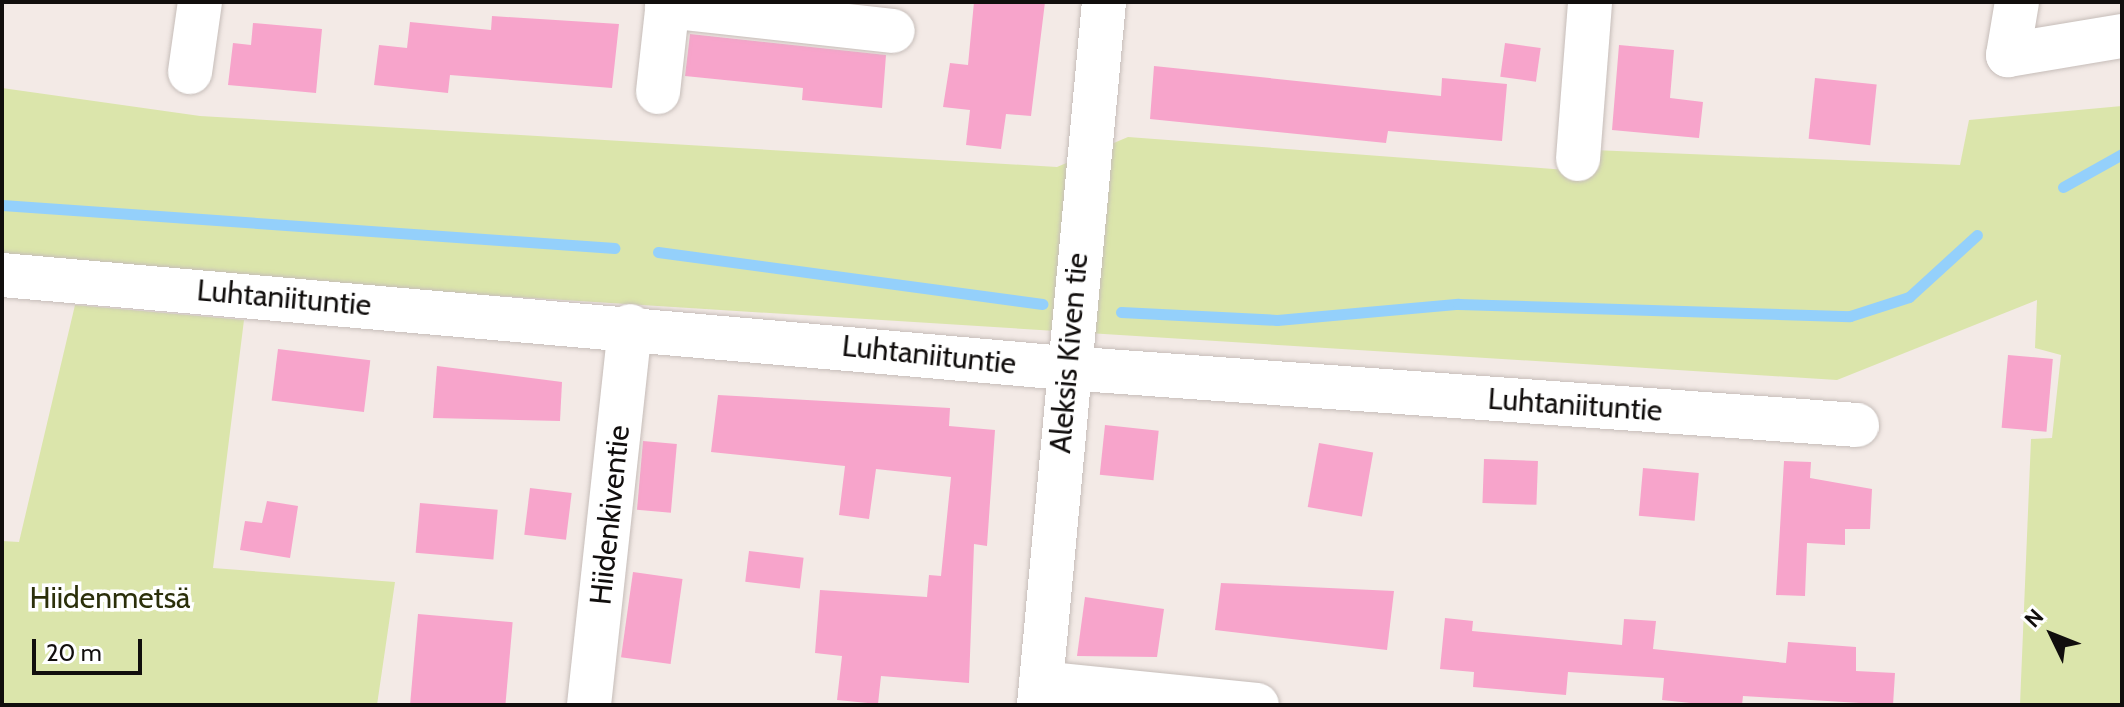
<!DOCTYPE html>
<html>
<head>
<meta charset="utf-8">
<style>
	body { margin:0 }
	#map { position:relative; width:2124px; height:707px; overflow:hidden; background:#f3eae6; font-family:Cabin,sans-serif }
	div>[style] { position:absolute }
	.green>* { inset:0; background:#dbe5ab }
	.stream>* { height:11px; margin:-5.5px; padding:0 5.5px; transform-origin:5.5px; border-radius:5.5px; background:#94d0fb }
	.building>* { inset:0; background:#f7a4cb; transform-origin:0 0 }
	.roads { filter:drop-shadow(0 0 2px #c6bdb9) drop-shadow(0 0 2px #c6bdb9) }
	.minor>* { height:44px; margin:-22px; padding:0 22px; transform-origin:22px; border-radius:22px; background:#fff }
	span { translate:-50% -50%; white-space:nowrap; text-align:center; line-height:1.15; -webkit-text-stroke:7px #fff; paint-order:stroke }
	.street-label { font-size:30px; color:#110e0d }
	.park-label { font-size:30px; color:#2b2f0a }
	.frame { position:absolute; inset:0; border:4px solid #110e0d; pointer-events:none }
	.north { position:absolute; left:2012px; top:595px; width:80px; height:80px; -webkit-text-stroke:6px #fff; paint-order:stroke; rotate:313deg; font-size:22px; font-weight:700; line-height:32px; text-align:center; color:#110e0d }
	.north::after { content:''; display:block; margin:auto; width:28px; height:36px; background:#110e0d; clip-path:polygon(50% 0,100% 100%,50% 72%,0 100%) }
	.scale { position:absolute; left:32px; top:639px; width:110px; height:36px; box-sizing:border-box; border:4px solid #110e0d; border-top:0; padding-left:10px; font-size:24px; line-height:28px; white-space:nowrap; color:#110e0d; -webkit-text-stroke:6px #fff; paint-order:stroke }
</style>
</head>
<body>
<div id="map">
	<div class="green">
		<i style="clip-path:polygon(2px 88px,200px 116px,1057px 167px,1128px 137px,1567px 170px,1593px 150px,1960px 165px,1969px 120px,2122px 106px,2122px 705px,2020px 705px,2031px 439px,2052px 438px,2061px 355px,2035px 348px,2037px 300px,1837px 380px,483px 295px,2px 257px)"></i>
		<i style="clip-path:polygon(75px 305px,244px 320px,213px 568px,395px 582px,377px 705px,2px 705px,2px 541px,19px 542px)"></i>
	</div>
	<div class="stream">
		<i style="left:2063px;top:187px;width:68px;rotate:-29.2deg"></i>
		<i style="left:2px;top:205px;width:614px;rotate:4.02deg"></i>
		<i style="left:658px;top:252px;width:388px;rotate:7.7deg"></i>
		<i style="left:1121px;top:312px;width:156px;rotate:2.9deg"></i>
		<i style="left:1277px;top:320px;width:182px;rotate:-5.1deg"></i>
		<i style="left:1458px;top:304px;width:392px;rotate:1.8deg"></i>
		<i style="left:1850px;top:316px;width:62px;rotate:-17.9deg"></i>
		<i style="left:1909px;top:297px;width:92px;rotate:-42.4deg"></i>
	</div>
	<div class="building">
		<i style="clip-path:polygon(974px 2px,1045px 2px,1031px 116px,1006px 114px,1001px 149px,966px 145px,970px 110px,943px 107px,950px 63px,968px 65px)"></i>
		<i style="clip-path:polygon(492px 16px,619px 24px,612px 88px,450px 75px,448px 93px,374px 85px,379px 45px,407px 48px,410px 22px,491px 30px)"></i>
		<i style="clip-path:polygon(253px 23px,322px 29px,316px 93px,228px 85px,233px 43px,251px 45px)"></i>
		<i style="clip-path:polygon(690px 34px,886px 55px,882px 108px,802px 100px,803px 88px,685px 76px)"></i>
		<i style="left:1505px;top:43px;width:36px;height:34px;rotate:8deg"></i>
		<i style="clip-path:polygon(1619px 45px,1674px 50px,1670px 98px,1703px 102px,1699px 138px,1612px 130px)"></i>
		<i style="clip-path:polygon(1154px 66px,1441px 96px,1442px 78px,1507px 84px,1502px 141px,1388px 131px,1386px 143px,1150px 119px)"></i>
		<i style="left:1815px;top:78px;width:62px;height:61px;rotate:6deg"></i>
		<i style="left:278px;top:349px;width:93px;height:52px;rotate:7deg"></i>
		<i style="left:2008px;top:355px;width:45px;height:73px;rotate:5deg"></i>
		<i style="clip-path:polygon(437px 366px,562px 382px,560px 421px,433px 418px)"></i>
		<i style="clip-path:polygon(718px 395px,950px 408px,949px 426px,995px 430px,987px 546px,974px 544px,969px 683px,881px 676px,878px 704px,837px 700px,842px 656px,815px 653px,820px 590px,927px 597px,929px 575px,941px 576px,951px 477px,876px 469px,869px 519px,839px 515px,845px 466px,711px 452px)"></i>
		<i style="left:1105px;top:425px;width:54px;height:50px;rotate:6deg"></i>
		<i style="left:643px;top:441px;width:34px;height:69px;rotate:5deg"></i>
		<i style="left:1319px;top:443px;width:55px;height:65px;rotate:10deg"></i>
		<i style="left:1484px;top:459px;width:54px;height:44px;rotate:2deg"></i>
		<i style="clip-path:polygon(1784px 461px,1811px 462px,1810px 478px,1872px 489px,1870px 529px,1845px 529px,1845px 545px,1807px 543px,1805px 596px,1776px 595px)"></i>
		<i style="left:1643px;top:468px;width:56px;height:48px;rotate:5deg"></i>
		<i style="left:530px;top:488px;width:42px;height:47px;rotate:7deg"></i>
		<i style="clip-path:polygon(267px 501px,298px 506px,290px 558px,240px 550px,245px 521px,262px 523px)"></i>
		<i style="left:420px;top:503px;width:78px;height:50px;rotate:5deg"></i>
		<i style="left:749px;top:551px;width:55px;height:31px;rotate:7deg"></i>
		<i style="left:633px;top:572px;width:50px;height:86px;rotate:8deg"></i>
		<i style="clip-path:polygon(1221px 583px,1394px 591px,1387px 650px,1215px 630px)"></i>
		<i style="clip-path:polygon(1085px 597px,1164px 609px,1157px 657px,1077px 656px)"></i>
		<i style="left:418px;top:614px;width:95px;height:91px;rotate:5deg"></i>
		<i style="clip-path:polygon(1445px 618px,1473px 621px,1472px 631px,1622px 645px,1624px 619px,1656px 621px,1653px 649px,1786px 663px,1788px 642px,1856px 647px,1856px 671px,1895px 673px,1893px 705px,1743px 696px,1742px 705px,1710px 705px,1662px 700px,1664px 678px,1568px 672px,1566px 695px,1473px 687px,1474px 672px,1440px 669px)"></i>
	</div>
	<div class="roads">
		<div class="minor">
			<i style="left:2017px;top:2px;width:54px;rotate:99.6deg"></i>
			<i style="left:2008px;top:55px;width:116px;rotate:-9.5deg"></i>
			<i style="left:667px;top:6px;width:227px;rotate:6.3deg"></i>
			<i style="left:190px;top:72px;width:71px;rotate:-81.9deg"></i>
			<i style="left:658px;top:92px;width:91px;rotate:-83.7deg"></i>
			<i style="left:1578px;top:159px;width:157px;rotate:-85.6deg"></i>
			<i style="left:2px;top:275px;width:1068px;rotate:5deg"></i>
			<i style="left:1066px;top:368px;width:793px;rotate:4.12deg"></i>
			<i style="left:1041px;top:683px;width:217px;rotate:5.8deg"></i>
			<i style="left:589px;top:705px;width:381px;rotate:-83.8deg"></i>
			<i style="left:1039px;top:705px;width:706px;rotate:-84.72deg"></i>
		</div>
	</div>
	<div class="street-label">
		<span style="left:284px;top:298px;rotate:5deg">Luhtaniituntie</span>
		<span style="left:1069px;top:353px;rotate:-85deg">Aleksis Kiven tie</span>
		<span style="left:929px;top:355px;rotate:6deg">Luhtaniituntie</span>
		<span style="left:1575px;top:405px;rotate:4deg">Luhtaniituntie</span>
		<span style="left:610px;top:515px;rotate:-84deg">Hiidenkiventie</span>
	</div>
	<div class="park-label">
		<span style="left:110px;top:598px">Hiidenmetsä</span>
	</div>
	<div class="frame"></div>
	<div class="north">N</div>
	<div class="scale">20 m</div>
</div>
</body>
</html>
